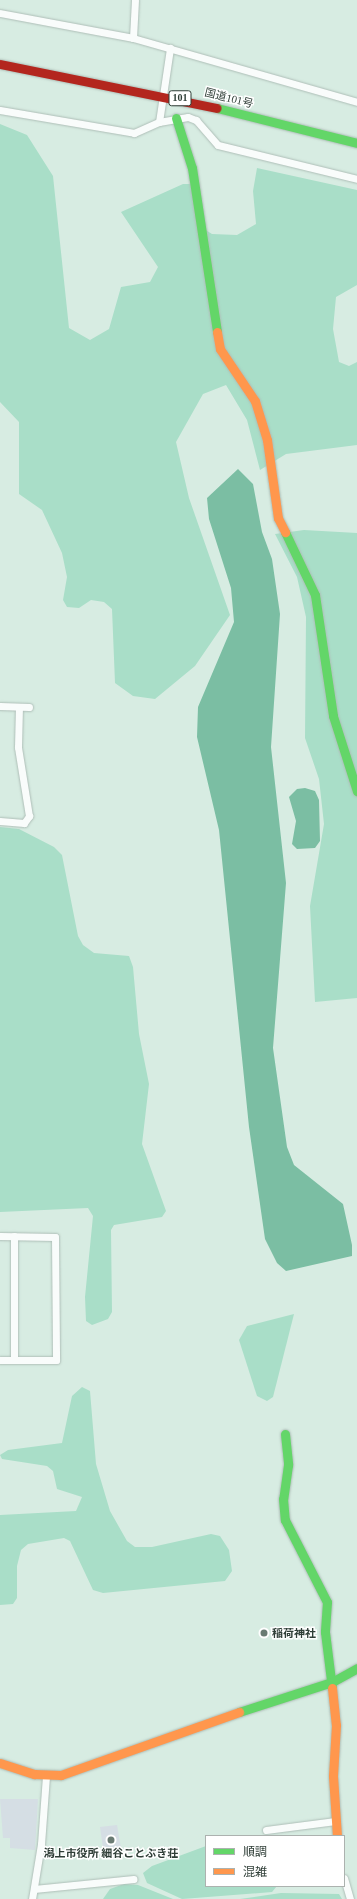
<!DOCTYPE html>
<html>
<head>
<meta charset="utf-8">
<style>
	body { margin:0 }
	#map { position:relative; width:357px; height:1899px; overflow:hidden; background:#d7ece2; font-family:"Times New Roman","Noto Sans JP",serif }
	div>[style] { position:absolute }
	.green>* { inset:0; background:#a9dec8 }
	.water>* { inset:0; background:#7bbea3 }
	.building>* { inset:0; background:#d5dee4 }
	.roads { filter:drop-shadow(0 0 1px #aebeb7) drop-shadow(0 0 1px #aebeb7) }
	.street>* { height:7px; margin:-3.5px; padding:0 3.5px; transform-origin:3.5px; border-radius:3.5px; background:#f9fcfb }
	.fast>* { height:9px; margin:-4.5px; padding:0 4.5px; transform-origin:4.5px; border-radius:4.5px; background:#63d668 }
	.slow>* { height:9px; margin:-4.5px; padding:0 4.5px; transform-origin:4.5px; border-radius:4.5px; background:#ff974d }
	.jam>* { height:9px; margin:-4.5px; padding:0 4.5px; transform-origin:4.5px; border-radius:4.5px; background:#b3261e }
	.dots>* { width:11px; height:11px; translate:-50% -50%; box-sizing:border-box; border:2px solid #fff; border-radius:50% }
	span { translate:-50% -50%; white-space:nowrap; text-align:center; line-height:1.15; -webkit-text-stroke:3px #fff; paint-order:stroke }
	.shield-label span { padding:1px 3px; background:#fff; border:1px solid; border-radius:3px; -webkit-text-stroke-width:0 }
	.shield-label { font-size:10px; color:#2f3e37; font-weight:700 }
	.street-label { font-size:11px; color:#2f3e37 }
	.poi-label { font-size:11px; color:#2f3e37; font-weight:700 }
	.left { translate:0 -50%; text-align:left }
	.legend { position:absolute; left:205px; top:1835px; width:140px; height:52px; box-sizing:border-box; background:#fff; border:1px solid #acb2af; margin:0; padding:5px 7px; list-style:none; font-size:12px; color:#2f3e37 }
	.legend li { display:flex; align-items:center; gap:8px; height:20px }
	.legend b { width:20px; border:1px solid #acb2af }
</style>
</head>
<body>
<div id="map">
	<div class="green">
		<i style="clip-path:polygon(0 124px,27px 135px,53px 176px,69px 328px,90px 340px,109px 329px,121px 287px,150px 282px,158px 267px,121px 212px,183px 184px,199px 184px,204px 229px,212px 234px,237px 235px,256px 224px,253px 191px,257px 168px,357px 190px,357px 285px,336px 297px,333px 329px,339px 362px,349px 366px,357px 362px,357px 445px,286px 454px,260px 470px,247px 420px,226px 385px,203px 394px,176px 442px,189px 498px,230px 615px,195px 666px,155px 699px,133px 696px,115px 683px,112px 609px,104px 602px,91px 600px,79px 608px,67px 607px,63px 600px,67px 577px,62px 553px,42px 510px,19px 494px,19px 422px,0 402px)"></i>
		<i style="clip-path:polygon(304px 530px,357px 533px,357px 998px,315px 1002px,310px 906px,324px 824px,319px 779px,305px 738px,306px 617px,297px 577px,275px 534px)"></i>
		<i style="clip-path:polygon(0 827px,19px 829px,54px 847px,62px 855px,78px 936px,83px 945px,94px 953px,129px 956px,133px 967px,139px 1034px,149px 1084px,142px 1144px,166px 1211px,162px 1217px,114px 1225px,111px 1230px,112px 1312px,108px 1319px,92px 1325px,86px 1321px,85px 1297px,93px 1216px,88px 1208px,0 1212px)"></i>
		<i style="clip-path:polygon(294px 1314px,273px 1397px,267px 1401px,257px 1396px,239px 1340px,247px 1326px)"></i>
		<i style="clip-path:polygon(82px 1387px,90px 1391px,96px 1464px,110px 1511px,127px 1541px,135px 1547px,152px 1547px,211px 1534px,220px 1536px,229px 1550px,232px 1571px,225px 1581px,103px 1593px,93px 1590px,70px 1541px,64px 1538px,28px 1544px,21px 1550px,17px 1566px,17px 1598px,13px 1604px,0 1605px,0 1515px,76px 1511px,82px 1497px,57px 1489px,53px 1471px,47px 1466px,2px 1459px,0 1455px,8px 1450px,62px 1443px,72px 1396px)"></i>
		<i style="clip-path:polygon(206px 1846px,206px 1886px,277px 1886px,272px 1892px,182px 1899px,147px 1883px,143px 1873px,152px 1866px)"></i>
		<i style="clip-path:polygon(124px 1884px,138px 1885px,173px 1899px,103px 1899px,110px 1889px)"></i>
		<i style="clip-path:polygon(281px 1893px,339px 1894px,342px 1899px,240px 1899px)"></i>
	</div>
	<div class="water">
		<i style="clip-path:polygon(238px 469px,253px 484px,262px 532px,272px 559px,280px 614px,271px 747px,286px 883px,273px 1048px,287px 1147px,294px 1165px,343px 1204px,352px 1245px,352px 1256px,286px 1271px,277px 1263px,265px 1239px,249px 1127px,219px 830px,197px 737px,198px 707px,234px 622px,231px 588px,209px 519px,207px 498px)"></i>
		<i style="clip-path:polygon(305px 788px,315px 791px,319px 800px,320px 841px,315px 848px,297px 849px,292px 844px,296px 821px,289px 797px,297px 789px)"></i>
	</div>
	<div class="building">
		<i style="clip-path:polygon(0 1799px,38px 1799px,35px 1850px,10px 1848px,10px 1838px,3px 1838px)"></i>
		<i style="clip-path:polygon(117px 1825px,122px 1854px,109px 1858px,104px 1855px,100px 1827px)"></i>
	</div>
	<div class="roads">
		<div class="street">
			<i style="left:0;top:13px;width:135px;rotate:10.6deg"></i>
			<i style="left:133px;top:38px;width:233px;rotate:15.9deg"></i>
			<i style="left:133px;top:38px;width:38px;rotate:-87deg"></i>
			<i style="left:0;top:110px;width:136px;rotate:9.7deg"></i>
			<i style="left:134px;top:133px;width:27px;rotate:-24deg"></i>
			<i style="left:159px;top:122px;width:29px;rotate:-10deg"></i>
			<i style="left:188px;top:117px;width:9px;rotate:21deg"></i>
			<i style="left:196px;top:120px;width:33px;rotate:49deg"></i>
			<i style="left:218px;top:145px;width:143px;rotate:13.7deg"></i>
			<i style="left:159px;top:122px;width:75px;rotate:-81.5deg"></i>
			<i style="left:0;top:706px;width:29px;rotate:2deg"></i>
			<i style="left:0;top:821px;width:24px;rotate:5deg"></i>
			<i style="left:24px;top:823px;width:9px;rotate:-54deg"></i>
			<i style="left:29px;top:816px;width:70px;rotate:-99.1deg"></i>
			<i style="left:18px;top:747px;width:40px;rotate:-88.6deg"></i>
			<i style="left:0;top:1236px;width:55px;rotate:1deg"></i>
			<i style="left:55px;top:1237px;width:123px;rotate:89.5deg"></i>
			<i style="left:56px;top:1360px;width:56px;rotate:180deg"></i>
			<i style="left:14px;top:1360px;width:124px;rotate:-90deg"></i>
			<i style="left:266px;top:1830px;width:70px;rotate:-7.4deg"></i>
			<i style="left:344px;top:1878px;width:22px;rotate:74deg"></i>
			<i style="left:34px;top:1889px;width:100px;rotate:-5.7deg"></i>
			<i style="left:32px;top:1899px;width:56px;rotate:-80.7deg"></i>
			<i style="left:41px;top:1844px;width:68px;rotate:-85.8deg"></i>
		</div>
		<div class="fast">
			<i style="left:217px;top:108px;width:144px;rotate:14deg"></i>
			<i style="left:176px;top:118px;width:52px;rotate:72.3deg"></i>
			<i style="left:192px;top:168px;width:166px;rotate:81.3deg"></i>
			<i style="left:285px;top:532px;width:70px;rotate:64.5deg"></i>
			<i style="left:315px;top:595px;width:122px;rotate:81.5deg"></i>
			<i style="left:333px;top:716px;width:79px;rotate:72.3deg"></i>
			<i style="left:285px;top:1434px;width:31px;rotate:84deg"></i>
			<i style="left:288px;top:1465px;width:34px;rotate:98deg"></i>
			<i style="left:283px;top:1499px;width:21px;rotate:85deg"></i>
			<i style="left:285px;top:1520px;width:92px;rotate:62.9deg"></i>
			<i style="left:327px;top:1602px;width:30px;rotate:94deg"></i>
			<i style="left:325px;top:1632px;width:56px;rotate:82.9deg"></i>
			<i style="left:239px;top:1712px;width:98px;rotate:-17.9deg"></i>
			<i style="left:332px;top:1682px;width:29px;rotate:-29deg"></i>
		</div>
		<div class="slow">
			<i style="left:217px;top:332px;width:17px;rotate:80deg"></i>
			<i style="left:220px;top:349px;width:63px;rotate:56.1deg"></i>
			<i style="left:255px;top:401px;width:41px;rotate:72.9deg"></i>
			<i style="left:267px;top:440px;width:79px;rotate:82deg"></i>
			<i style="left:278px;top:518px;width:16px;rotate:63deg"></i>
			<i style="left:332px;top:1688px;width:37px;rotate:84deg"></i>
			<i style="left:336px;top:1725px;width:51px;rotate:93.4deg"></i>
			<i style="left:333px;top:1776px;width:60px;rotate:86.2deg"></i>
			<i style="left:0;top:1763px;width:36px;rotate:18deg"></i>
			<i style="left:34px;top:1774px;width:27px;rotate:2deg"></i>
			<i style="left:61px;top:1775px;width:189px;rotate:-19.5deg"></i>
		</div>
		<div class="jam">
			<i style="left:0;top:64px;width:221px;rotate:11.5deg"></i>
		</div>
	</div>
	<div class="dots">
		<i style="left:264px;top:1633px;background:#6a7b73"></i>
		<i style="left:111px;top:1840px;background:#6a7b73"></i>
	</div>
	<div class="shield-label">
		<span style="left:180px;top:98px">101</span>
	</div>
	<div class="street-label">
		<span style="left:229px;top:98px;rotate:14deg">国道101号</span>
	</div>
	<div class="poi-label">
		<span class="left" style="left:272px;top:1633px">稲荷神社</span>
		<span style="left:111px;top:1853px">潟上市役所 細谷ことぶき荘</span>
	</div>
	<ul class="legend">
	<li><b style="height:5px;background:#63d668"></b>順調</li>
	<li><b style="height:5px;background:#ff974d"></b>混雑</li>
	</ul>
</div>
</body>
</html>
